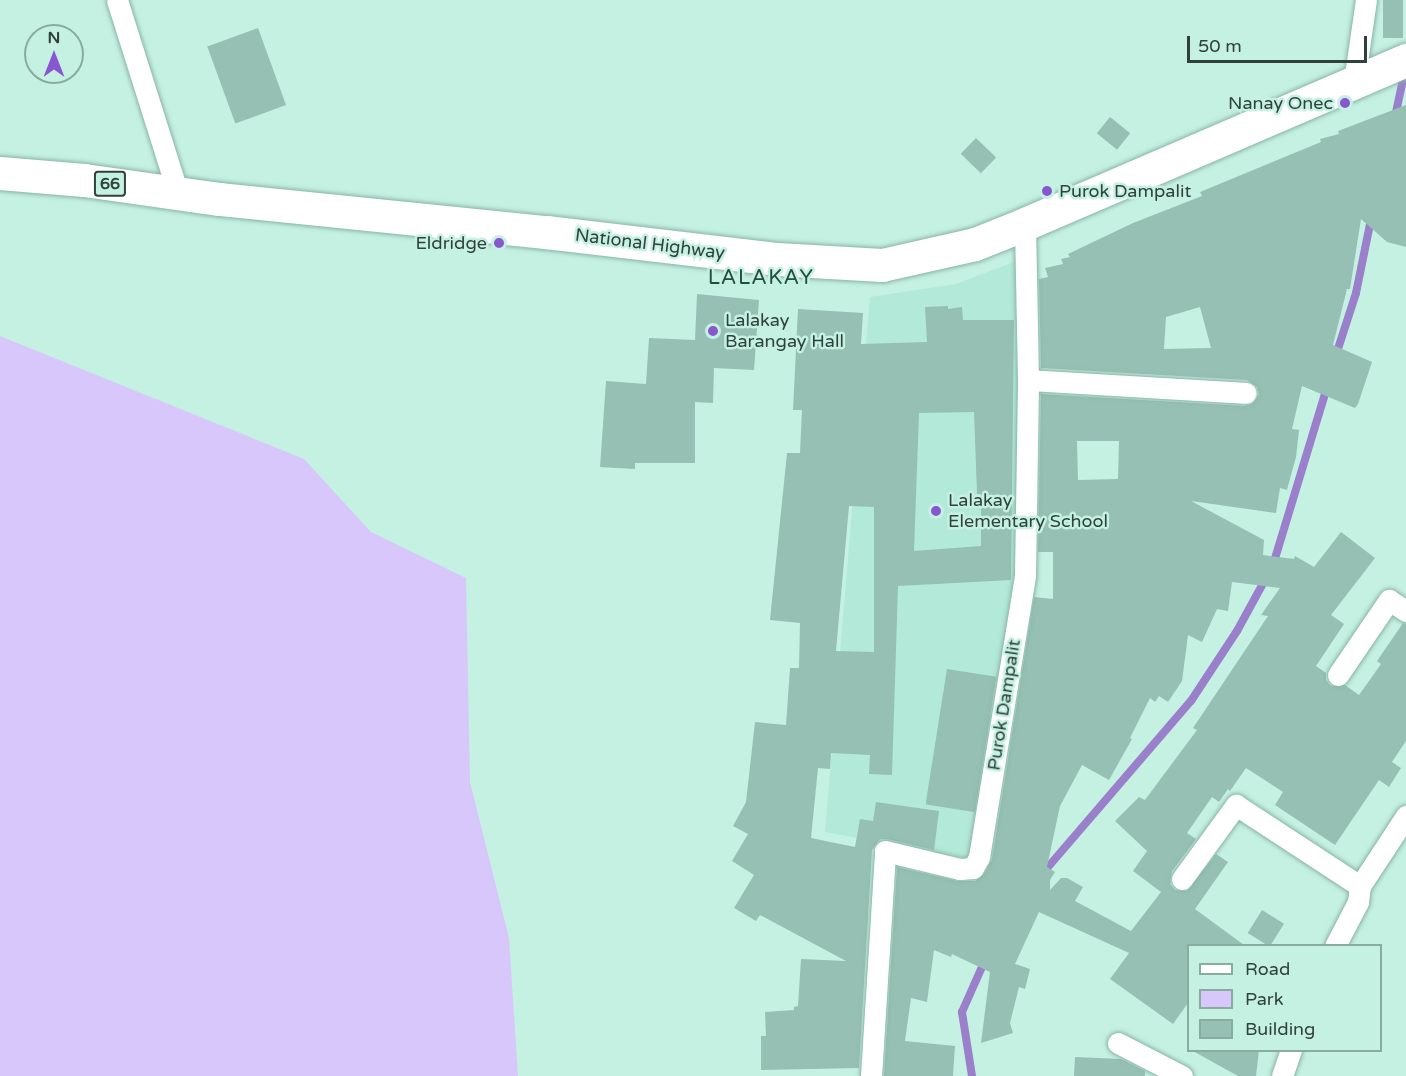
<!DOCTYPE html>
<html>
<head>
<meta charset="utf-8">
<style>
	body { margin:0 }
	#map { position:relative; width:1406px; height:1076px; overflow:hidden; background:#c5f1e3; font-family:"Varela Round",sans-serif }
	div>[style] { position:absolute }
	.built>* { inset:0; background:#b3e9d8 }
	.green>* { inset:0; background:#d8c7fa }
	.stream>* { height:8px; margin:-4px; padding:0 4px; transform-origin:4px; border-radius:4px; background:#9a7fca }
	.building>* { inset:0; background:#95c0b3; transform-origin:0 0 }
	.roads { filter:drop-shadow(0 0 2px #89b4a6) drop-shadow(0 0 2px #89b4a6) }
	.street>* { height:21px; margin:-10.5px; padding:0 10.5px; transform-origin:10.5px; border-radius:10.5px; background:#fff }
	.primary>* { height:33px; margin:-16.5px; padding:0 16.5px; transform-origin:16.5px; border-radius:16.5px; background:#fff }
	.dots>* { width:16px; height:16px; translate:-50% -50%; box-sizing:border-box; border:3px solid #c5f1e3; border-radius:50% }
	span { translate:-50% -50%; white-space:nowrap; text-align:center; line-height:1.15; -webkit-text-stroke:5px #c5f1e3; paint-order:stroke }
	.shield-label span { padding:2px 4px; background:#c5f1e3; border:2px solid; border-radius:4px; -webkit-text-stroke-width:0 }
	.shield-label { font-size:16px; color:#30413c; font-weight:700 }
	.poi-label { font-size:18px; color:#30413c }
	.right { translate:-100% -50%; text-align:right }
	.left { translate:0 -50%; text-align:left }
	.street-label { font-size:18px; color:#30413c }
	.quarter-label { font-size:21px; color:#254d42; letter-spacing:1.5px }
	.legend { position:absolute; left:1187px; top:944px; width:195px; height:108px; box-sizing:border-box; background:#c5f1e3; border:2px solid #89aba0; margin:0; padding:8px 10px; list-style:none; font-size:18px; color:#30413c }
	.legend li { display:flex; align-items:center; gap:12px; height:30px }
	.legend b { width:30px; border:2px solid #89aba0 }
	.north { position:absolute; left:24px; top:24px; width:60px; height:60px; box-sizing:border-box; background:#c5f1e3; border:2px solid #89aba0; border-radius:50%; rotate:0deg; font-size:16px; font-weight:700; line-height:24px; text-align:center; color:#30413c }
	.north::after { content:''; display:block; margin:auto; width:21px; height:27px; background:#8856ce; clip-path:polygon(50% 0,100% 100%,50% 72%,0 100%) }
	.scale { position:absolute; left:1187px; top:36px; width:180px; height:27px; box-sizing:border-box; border:3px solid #30413c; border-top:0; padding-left:8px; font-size:18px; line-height:21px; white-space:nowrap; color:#30413c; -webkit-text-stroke:4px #c5f1e3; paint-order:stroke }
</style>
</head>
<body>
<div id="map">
	<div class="built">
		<i style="clip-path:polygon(1024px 258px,1020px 582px,976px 837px,966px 858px,825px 832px,870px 297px,956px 284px)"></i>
	</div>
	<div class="green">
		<i style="clip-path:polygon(0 336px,304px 459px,371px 532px,466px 578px,470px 782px,509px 938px,518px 1076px,0 1076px)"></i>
	</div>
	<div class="stream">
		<i style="left:1395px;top:117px;width:48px;rotate:-78deg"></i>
		<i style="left:1336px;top:355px;width:65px;rotate:-72.1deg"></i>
		<i style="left:1356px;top:293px;width:76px;rotate:-78.5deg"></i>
		<i style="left:1273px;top:565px;width:186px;rotate:-73.1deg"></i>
		<i style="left:1042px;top:874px;width:228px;rotate:-49.3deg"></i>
		<i style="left:1191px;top:701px;width:84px;rotate:-56.7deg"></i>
		<i style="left:1237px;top:631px;width:60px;rotate:-61.3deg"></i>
		<i style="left:972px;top:1076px;width:65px;rotate:-98.9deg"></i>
		<i style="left:962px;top:1012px;width:57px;rotate:-66.1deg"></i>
	</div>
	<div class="building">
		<i style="left:1383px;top:0;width:20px;height:38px"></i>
		<i style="left:258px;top:28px;width:82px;height:54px;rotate:70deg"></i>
		<i style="clip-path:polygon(evenodd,1406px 105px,1406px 247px,1387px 242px,1361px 219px,1350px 289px,1347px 289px,1333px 345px,1372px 362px,1358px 404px,1355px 408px,1302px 386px,1292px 429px,1299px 430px,1296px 457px,1287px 490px,1280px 488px,1276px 513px,1191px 501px,1264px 540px,1263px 555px,1294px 559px,1295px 556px,1314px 567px,1341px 532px,1375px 558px,1331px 615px,1344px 624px,1316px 666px,1326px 673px,1326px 680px,1331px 686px,1345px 685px,1359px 695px,1381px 664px,1377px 661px,1403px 623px,1406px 624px,1406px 741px,1392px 762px,1401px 768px,1389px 787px,1379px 780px,1335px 845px,1275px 805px,1283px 792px,1246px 768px,1230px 791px,1228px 789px,1219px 802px,1212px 797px,1187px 833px,1196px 839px,1172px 871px,1170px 884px,1175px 890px,1187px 891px,1216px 854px,1228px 862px,1195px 909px,1244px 945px,1188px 945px,1188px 1003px,1173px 1024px,1110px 979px,1129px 953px,1039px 912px,1015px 964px,1030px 969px,1025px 989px,1019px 987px,1010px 1023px,1013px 1033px,981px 1043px,990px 972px,952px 954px,951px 957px,934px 950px,927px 1002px,911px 998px,905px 1041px,955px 1046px,953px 1076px,884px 1076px,897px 867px,957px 881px,975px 881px,984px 874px,992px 859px,1034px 597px,1053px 599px,1053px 552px,1038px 552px,1041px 394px,1245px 406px,1252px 404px,1259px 394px,1257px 387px,1247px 380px,1041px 368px,1039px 279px,1048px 277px,1045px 268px,1063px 264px,1061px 259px,1070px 257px,1068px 254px,1133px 223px,1202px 196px,1200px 192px,1321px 142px,1320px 139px,1339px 134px,1338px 131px,1406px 105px,1200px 307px,1211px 348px,1164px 349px,1166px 317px,1200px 307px,1406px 105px,1077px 441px,1119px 441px,1118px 479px,1078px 480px,1077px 441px,1406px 105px,1232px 582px,1280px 588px,1261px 615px,1268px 616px,1193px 728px,1197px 730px,1145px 800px,1139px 797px,1115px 821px,1147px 851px,1133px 871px,1161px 892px,1131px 931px,1075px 901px,1083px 887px,1067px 878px,1061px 878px,1050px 890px,1050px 880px,1055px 872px,1047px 867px,1060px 806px,1082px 765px,1109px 780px,1132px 739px,1130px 738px,1150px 698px,1155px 702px,1159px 696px,1168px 702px,1182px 681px,1188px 635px,1202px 642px,1217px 609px,1228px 611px,1232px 582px)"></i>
		<i style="left:1110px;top:117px;width:26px;height:21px;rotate:39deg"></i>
		<i style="left:976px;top:138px;width:28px;height:22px;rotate:44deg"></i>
		<i style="clip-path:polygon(697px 294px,759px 300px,754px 370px,714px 368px,713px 403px,695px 402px,695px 463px,635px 463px,635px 469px,600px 467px,606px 381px,646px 384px,649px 338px,695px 340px)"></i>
		<i style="clip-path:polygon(evenodd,948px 306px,948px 309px,962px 307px,963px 320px,1014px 320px,1011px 580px,898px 586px,892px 775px,869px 774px,870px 755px,831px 753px,830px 769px,818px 768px,811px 838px,855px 847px,860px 819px,873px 821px,876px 802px,939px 811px,934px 850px,887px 839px,880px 839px,872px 850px,859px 1068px,761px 1070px,761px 1036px,766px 1036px,765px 1012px,794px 1010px,794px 1007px,798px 1006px,801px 959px,846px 961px,760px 915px,756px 921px,734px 908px,754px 875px,732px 861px,748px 834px,733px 826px,746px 802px,755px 722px,786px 725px,790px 668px,799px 668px,800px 623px,770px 620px,787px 453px,800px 453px,802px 410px,793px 410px,798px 309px,863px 313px,861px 344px,927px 342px,925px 307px,948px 306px,974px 412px,977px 494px,981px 494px,981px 546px,914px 551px,919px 413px,974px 412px,948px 306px,849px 506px,874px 507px,874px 652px,836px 651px,849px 506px)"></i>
		<i style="left:947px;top:669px;width:50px;height:137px;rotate:9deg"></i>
		<i style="left:1262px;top:910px;width:26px;height:27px;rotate:32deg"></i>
		<i style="clip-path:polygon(1191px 1050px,1259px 1050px,1256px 1076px,1238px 1076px)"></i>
		<i style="clip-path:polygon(1075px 1057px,1121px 1059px,1145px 1071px,1145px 1076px,1074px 1076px)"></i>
	</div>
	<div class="roads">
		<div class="street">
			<i style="left:117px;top:0;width:203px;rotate:72.5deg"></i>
			<i style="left:1354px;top:82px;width:83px;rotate:-81.7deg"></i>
			<i style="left:1028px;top:380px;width:218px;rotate:3.4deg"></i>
			<i style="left:1338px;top:675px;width:91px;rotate:-55.8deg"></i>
			<i style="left:1389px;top:600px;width:20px;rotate:33deg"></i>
			<i style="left:1182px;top:879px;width:92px;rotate:-53.9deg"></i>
			<i style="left:1236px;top:805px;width:148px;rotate:33.2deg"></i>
			<i style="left:1335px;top:946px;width:50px;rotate:-62.4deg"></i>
			<i style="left:1358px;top:902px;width:16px;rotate:-83deg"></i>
			<i style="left:1360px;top:886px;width:84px;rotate:-56.7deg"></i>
			<i style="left:1118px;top:1043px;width:72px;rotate:27.3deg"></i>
			<i style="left:871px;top:1076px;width:225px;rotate:-86.4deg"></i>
			<i style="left:885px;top:851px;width:77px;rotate:13.5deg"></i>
			<i style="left:960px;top:869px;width:13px;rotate:-4deg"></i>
			<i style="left:973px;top:868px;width:13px;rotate:-61deg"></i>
			<i style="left:979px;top:857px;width:286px;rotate:-80.7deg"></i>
			<i style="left:1025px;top:575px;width:195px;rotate:-89.1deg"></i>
			<i style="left:1028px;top:380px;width:156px;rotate:-91.1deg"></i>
			<i style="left:1282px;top:1076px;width:28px;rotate:-71deg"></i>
		</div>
		<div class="primary">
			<i style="left:0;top:173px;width:84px;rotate:4.8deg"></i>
			<i style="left:84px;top:180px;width:137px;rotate:8deg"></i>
			<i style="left:220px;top:199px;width:328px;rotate:5.8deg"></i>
			<i style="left:546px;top:232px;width:233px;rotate:6.7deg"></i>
			<i style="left:777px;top:259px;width:105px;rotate:3.3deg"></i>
			<i style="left:882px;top:265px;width:95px;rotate:-12.7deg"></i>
			<i style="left:975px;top:244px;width:54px;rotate:-21.8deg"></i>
			<i style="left:1025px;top:224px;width:415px;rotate:-23.3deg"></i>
		</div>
	</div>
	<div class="dots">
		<i style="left:1345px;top:103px;background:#8856ce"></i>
		<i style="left:1047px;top:191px;background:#8856ce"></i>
		<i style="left:499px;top:243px;background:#8856ce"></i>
		<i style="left:713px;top:331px;background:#8856ce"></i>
		<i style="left:936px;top:511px;background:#8856ce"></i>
	</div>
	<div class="shield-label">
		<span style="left:110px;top:184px">66</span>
	</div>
	<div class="poi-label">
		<span class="right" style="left:1333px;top:103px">Nanay Onec</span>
		<span class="left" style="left:1059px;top:191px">Purok Dampalit</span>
		<span class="right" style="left:487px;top:243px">Eldridge</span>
		<span class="left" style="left:725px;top:331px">Lalakay<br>Barangay Hall</span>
		<span class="left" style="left:948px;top:511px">Lalakay<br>Elementary School</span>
	</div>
	<div class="street-label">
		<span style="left:650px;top:244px;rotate:7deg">National Highway</span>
		<span style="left:1004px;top:705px;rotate:-81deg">Purok Dampalit</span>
	</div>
	<div class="quarter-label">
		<span style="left:761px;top:278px">LALAKAY</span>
	</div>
	<ul class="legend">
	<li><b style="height:8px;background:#fff"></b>Road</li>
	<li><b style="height:16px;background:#d8c7fa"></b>Park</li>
	<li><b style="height:16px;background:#95c0b3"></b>Building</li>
	</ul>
	<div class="north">N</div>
	<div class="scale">50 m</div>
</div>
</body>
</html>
